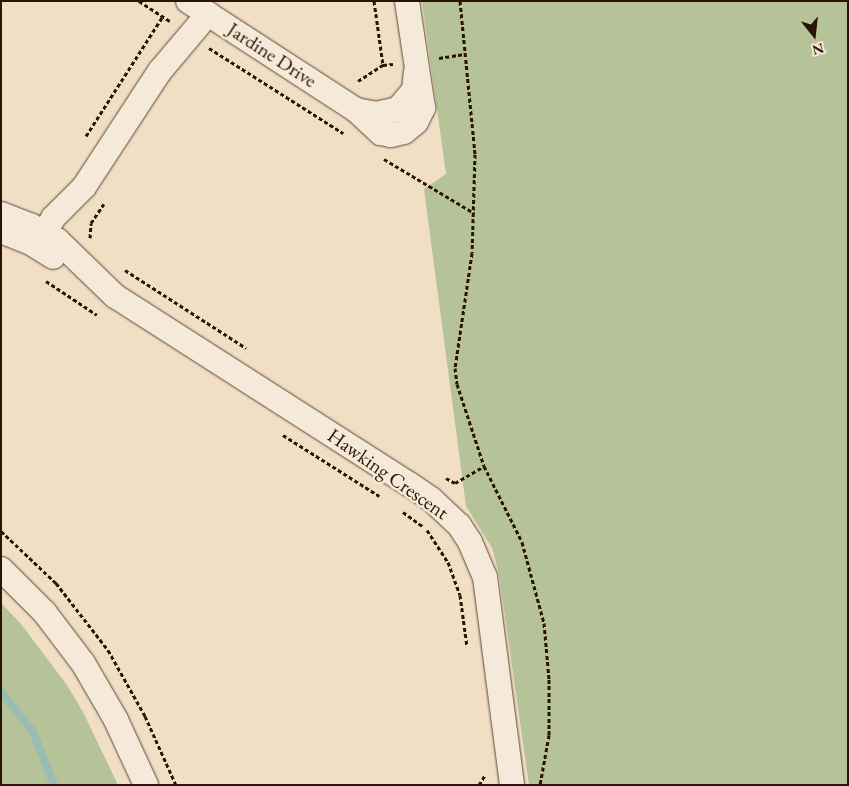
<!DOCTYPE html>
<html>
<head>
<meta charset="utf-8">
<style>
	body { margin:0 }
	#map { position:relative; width:849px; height:786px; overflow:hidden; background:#f0dfc4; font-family:"EB Garamond",serif }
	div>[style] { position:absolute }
	.green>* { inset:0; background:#b6c297 }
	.stream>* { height:8px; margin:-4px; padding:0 4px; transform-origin:4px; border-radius:4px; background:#9abdb3 }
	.path>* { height:3px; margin-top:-1.5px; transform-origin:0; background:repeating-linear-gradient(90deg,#2b1404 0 4px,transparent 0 6.5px) }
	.roads { filter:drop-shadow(0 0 1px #5c4734) drop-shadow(0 0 1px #5c4734) }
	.minor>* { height:24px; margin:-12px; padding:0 12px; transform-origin:12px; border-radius:12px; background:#f5ead9 }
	span { translate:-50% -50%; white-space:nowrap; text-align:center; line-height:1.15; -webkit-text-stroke:5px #f5ead9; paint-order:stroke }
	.street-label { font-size:20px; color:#2b1404 }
	.frame { position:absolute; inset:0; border:2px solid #2b1404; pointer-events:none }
	.north { position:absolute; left:789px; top:10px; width:50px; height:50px; -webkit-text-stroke:4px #f5ead9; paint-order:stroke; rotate:164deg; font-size:14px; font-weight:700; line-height:20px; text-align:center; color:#2b1404 }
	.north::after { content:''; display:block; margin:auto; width:18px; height:22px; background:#2b1404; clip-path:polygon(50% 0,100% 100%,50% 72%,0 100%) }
</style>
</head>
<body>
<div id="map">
	<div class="green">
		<i style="clip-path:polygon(422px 1px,848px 1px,848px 785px,529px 785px,499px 574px,492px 548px,466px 506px,424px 189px,446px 174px)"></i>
		<i style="clip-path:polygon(1px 603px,21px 624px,67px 685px,83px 712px,118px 785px,1px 785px)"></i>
	</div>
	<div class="stream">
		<i style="left:1px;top:692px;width:51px;rotate:51.3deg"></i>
		<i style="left:33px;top:732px;width:57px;rotate:68.4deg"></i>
	</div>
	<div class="path">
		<i style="left:139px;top:1px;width:38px;rotate:33deg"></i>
		<i style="left:374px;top:1px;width:65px;rotate:82deg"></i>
		<i style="left:460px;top:1px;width:154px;rotate:84.4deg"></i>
		<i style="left:475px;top:154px;width:99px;rotate:91.7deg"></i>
		<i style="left:472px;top:253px;width:116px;rotate:98.4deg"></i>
		<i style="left:455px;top:368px;width:16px;rotate:83deg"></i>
		<i style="left:457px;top:384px;width:86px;rotate:71.8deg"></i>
		<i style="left:484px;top:466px;width:85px;rotate:63.4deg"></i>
		<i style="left:522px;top:542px;width:84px;rotate:74.8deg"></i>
		<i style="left:544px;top:623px;width:56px;rotate:84.9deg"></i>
		<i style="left:549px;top:679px;width:56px;rotate:90deg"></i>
		<i style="left:549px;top:735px;width:51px;rotate:100.2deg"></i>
		<i style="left:209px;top:48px;width:159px;rotate:32.4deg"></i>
		<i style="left:439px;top:58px;width:26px;rotate:-9deg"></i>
		<i style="left:358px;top:81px;width:30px;rotate:-33deg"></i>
		<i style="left:383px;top:65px;width:10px;rotate:-6deg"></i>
		<i style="left:86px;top:136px;width:143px;rotate:-57.3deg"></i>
		<i style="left:384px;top:159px;width:105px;rotate:31deg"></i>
		<i style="left:90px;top:238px;width:15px;rotate:-86deg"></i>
		<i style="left:91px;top:223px;width:23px;rotate:-56deg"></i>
		<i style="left:125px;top:270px;width:144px;rotate:32.8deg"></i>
		<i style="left:46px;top:281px;width:61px;rotate:33.7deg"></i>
		<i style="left:283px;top:435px;width:114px;rotate:32.4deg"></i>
		<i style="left:446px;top:478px;width:10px;rotate:29deg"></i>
		<i style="left:455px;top:483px;width:34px;rotate:-30deg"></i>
		<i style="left:403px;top:512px;width:24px;rotate:36deg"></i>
		<i style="left:427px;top:530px;width:38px;rotate:57deg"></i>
		<i style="left:448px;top:562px;width:35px;rotate:70deg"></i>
		<i style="left:460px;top:595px;width:52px;rotate:82.3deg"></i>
		<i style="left:1px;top:531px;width:76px;rotate:43.4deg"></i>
		<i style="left:56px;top:583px;width:85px;rotate:52.2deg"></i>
		<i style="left:108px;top:650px;width:76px;rotate:60.7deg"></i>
		<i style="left:145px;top:716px;width:76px;rotate:65.8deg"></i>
		<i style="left:479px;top:785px;width:12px;rotate:-59deg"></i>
	</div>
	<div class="roads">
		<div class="minor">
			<i style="left:188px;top:1px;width:200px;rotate:33deg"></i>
			<i style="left:356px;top:110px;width:34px;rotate:43deg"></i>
			<i style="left:381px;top:133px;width:10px;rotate:11deg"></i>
			<i style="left:391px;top:135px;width:13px;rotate:-13deg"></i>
			<i style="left:404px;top:132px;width:16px;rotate:-40deg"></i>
			<i style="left:416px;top:122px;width:16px;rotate:-63deg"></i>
			<i style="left:423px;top:108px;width:108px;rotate:-98.5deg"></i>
			<i style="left:356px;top:110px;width:20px;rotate:11deg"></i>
			<i style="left:376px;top:114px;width:23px;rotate:-13deg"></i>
			<i style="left:398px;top:109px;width:25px;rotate:-50deg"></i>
			<i style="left:414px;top:90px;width:18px;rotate:-84deg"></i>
			<i style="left:1px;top:214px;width:31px;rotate:21deg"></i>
			<i style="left:30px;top:225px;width:31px;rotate:29deg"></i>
			<i style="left:57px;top:240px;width:81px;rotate:44deg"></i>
			<i style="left:115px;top:296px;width:349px;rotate:32.6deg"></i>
			<i style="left:409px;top:484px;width:27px;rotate:34deg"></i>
			<i style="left:431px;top:499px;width:38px;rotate:43deg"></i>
			<i style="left:459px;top:525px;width:20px;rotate:57deg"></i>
			<i style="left:470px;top:542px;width:38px;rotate:67deg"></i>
			<i style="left:485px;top:577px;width:210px;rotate:82.6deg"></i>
			<i style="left:1px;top:231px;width:32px;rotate:22deg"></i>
			<i style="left:31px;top:243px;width:26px;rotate:32deg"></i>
			<i style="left:42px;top:247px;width:15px;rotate:-79deg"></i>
			<i style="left:45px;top:232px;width:16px;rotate:-60deg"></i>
			<i style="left:53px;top:218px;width:44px;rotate:-45deg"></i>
			<i style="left:84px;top:187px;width:139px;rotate:-56.8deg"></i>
			<i style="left:160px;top:71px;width:75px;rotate:-49.9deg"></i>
			<i style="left:1px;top:569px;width:62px;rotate:45deg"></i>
			<i style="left:45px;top:613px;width:63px;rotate:52.8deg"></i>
			<i style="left:83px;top:663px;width:66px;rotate:59.9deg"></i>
			<i style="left:116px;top:720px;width:72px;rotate:65.2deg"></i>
		</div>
	</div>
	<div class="street-label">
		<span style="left:272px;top:55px;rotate:33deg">Jardine Drive</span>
		<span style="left:388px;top:474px;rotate:35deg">Hawking Crescent</span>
	</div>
	<div class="frame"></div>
	<div class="north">N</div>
</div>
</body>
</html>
